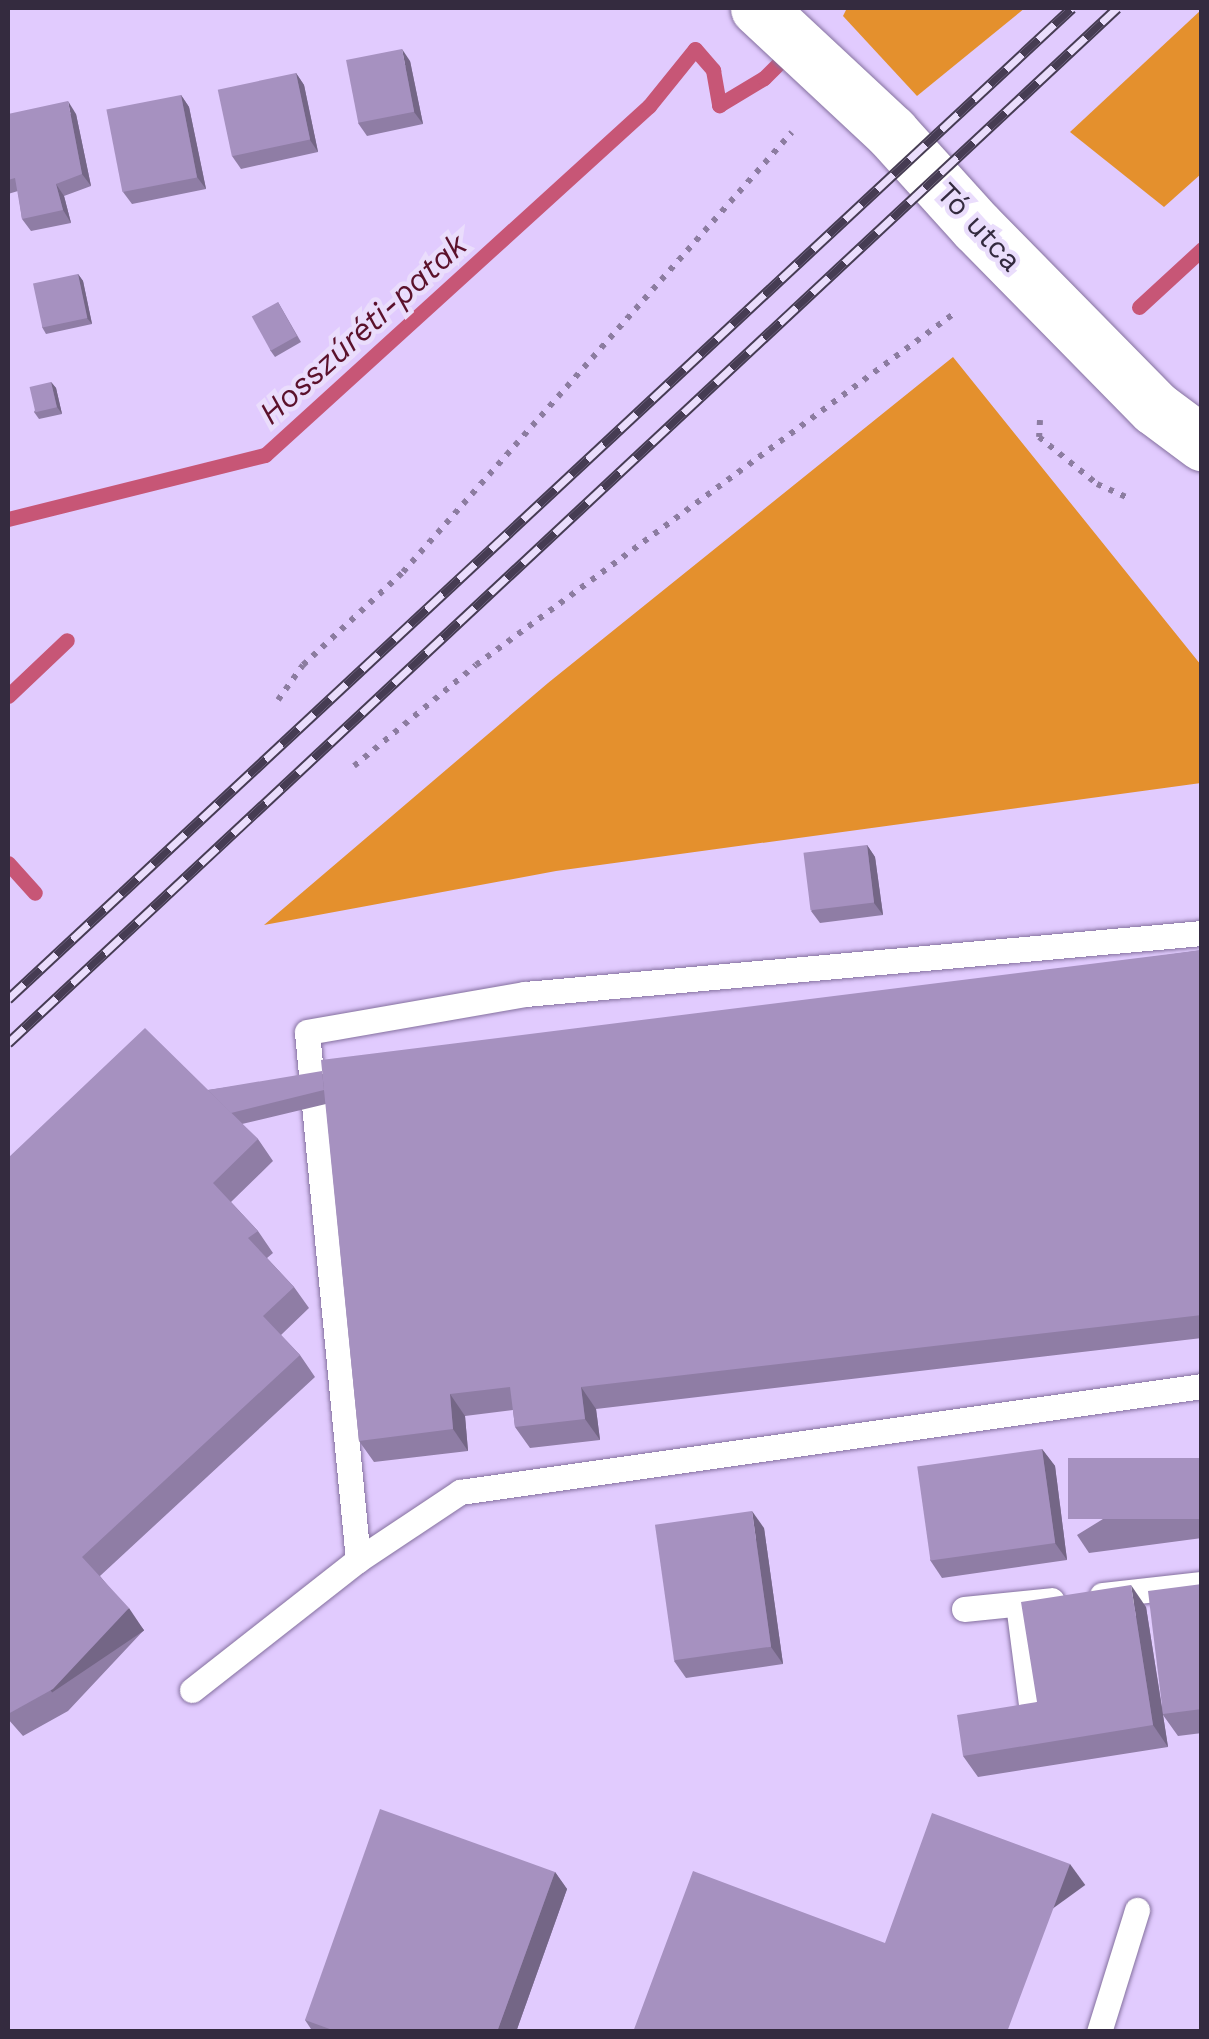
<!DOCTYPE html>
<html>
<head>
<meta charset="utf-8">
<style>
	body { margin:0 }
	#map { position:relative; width:1209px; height:2039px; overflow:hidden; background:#e1cbfe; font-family:"Work Sans",sans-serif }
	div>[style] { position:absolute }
	.green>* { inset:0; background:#e4902d }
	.stream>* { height:15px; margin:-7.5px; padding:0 7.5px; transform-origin:7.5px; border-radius:7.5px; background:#c75676 }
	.path>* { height:6px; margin-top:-3px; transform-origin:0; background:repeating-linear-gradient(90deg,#8c7ca0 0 5px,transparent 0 13px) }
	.roads { filter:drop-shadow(0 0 2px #84709e) drop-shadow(0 0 2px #84709e) }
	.lane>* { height:25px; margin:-12.5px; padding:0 12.5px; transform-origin:12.5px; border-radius:12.5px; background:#fff }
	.secondary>* { height:55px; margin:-27.5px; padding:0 27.5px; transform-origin:27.5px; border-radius:27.5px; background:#fff }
	.rail>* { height:11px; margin-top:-5.5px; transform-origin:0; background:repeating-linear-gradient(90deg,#eaddfc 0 22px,#463c53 0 44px); box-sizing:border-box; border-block:2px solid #463c53 }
	.wall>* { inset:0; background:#8f7da5 }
	.shaded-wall>* { inset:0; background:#746686; transform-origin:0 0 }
	.building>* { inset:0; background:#a691c0; transform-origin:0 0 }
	span { translate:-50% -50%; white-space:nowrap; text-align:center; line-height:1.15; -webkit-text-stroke:9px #eaddfc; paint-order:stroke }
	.street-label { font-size:30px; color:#342b3f }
	.water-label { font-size:32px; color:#5b112b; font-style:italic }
	.frame { position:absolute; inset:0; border:10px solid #342b3f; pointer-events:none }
</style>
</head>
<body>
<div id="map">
	<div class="green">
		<i style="clip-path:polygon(847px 8px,1025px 8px,917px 96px,843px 16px)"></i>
		<i style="clip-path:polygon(1201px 10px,1201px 174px,1164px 207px,1070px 132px)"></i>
		<i style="clip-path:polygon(953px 357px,1201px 665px,1201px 783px,556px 871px,264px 925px,548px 683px)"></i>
	</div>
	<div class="stream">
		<i style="left:1139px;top:307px;width:86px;rotate:-42.6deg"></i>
		<i style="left:8px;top:519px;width:265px;rotate:-14deg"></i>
		<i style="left:265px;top:455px;width:519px;rotate:-42.27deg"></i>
		<i style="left:649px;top:106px;width:73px;rotate:-51.1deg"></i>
		<i style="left:695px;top:49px;width:28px;rotate:49deg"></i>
		<i style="left:713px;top:70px;width:36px;rotate:80deg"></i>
		<i style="left:719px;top:105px;width:52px;rotate:-31deg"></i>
		<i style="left:764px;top:78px;width:28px;rotate:-45deg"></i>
		<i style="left:8px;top:696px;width:81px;rotate:-43.5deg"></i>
		<i style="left:8px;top:863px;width:40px;rotate:48deg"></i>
	</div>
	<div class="path">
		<i style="left:1040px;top:420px;width:17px;rotate:93deg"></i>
		<i style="left:1039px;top:437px;width:75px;rotate:39deg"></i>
		<i style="left:1097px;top:484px;width:35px;rotate:24deg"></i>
		<i style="left:278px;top:700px;width:43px;rotate:-54.5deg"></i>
		<i style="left:303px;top:665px;width:137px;rotate:-42.9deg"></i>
		<i style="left:403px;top:572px;width:587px;rotate:-48.52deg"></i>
		<i style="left:354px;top:766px;width:158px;rotate:-39.6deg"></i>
		<i style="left:476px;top:665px;width:591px;rotate:-36.33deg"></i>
	</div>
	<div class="roads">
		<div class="lane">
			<i style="left:358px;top:1560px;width:530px;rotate:-95.52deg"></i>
			<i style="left:307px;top:1032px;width:221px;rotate:-9.9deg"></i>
			<i style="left:525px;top:994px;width:680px;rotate:-5.15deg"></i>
			<i style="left:1102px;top:1595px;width:101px;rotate:-6.3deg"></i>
			<i style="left:1018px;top:1604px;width:116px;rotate:82.6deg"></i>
			<i style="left:964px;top:1609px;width:88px;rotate:-5.8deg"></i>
			<i style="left:192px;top:1690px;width:211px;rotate:-38.1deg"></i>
			<i style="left:358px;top:1560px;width:123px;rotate:-33.7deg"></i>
			<i style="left:460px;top:1492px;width:750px;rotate:-8.13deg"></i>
			<i style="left:1099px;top:2032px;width:128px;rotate:-72.7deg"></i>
		</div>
		<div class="secondary">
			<i style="left:758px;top:8px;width:182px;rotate:43deg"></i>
			<i style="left:891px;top:132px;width:127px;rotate:47.9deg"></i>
			<i style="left:976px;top:226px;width:255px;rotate:45.5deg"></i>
			<i style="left:1155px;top:408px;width:59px;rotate:36.7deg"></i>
		</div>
	</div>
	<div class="rail">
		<i style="left:8px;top:999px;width:1454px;rotate:-42.97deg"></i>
		<i style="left:8px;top:1043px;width:1517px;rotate:-43.02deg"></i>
	</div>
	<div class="wall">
		<i style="clip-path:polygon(410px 61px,423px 124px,367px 136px,358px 123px)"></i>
		<i style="clip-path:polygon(296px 73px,304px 85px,318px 152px,241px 169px,232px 156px)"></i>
		<i style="clip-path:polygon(181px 95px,189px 107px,206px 189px,132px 204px,123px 192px)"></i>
		<i style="clip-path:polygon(8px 114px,76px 114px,91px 186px,64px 196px,71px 223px,31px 231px,22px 219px,18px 191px,8px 194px)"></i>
		<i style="clip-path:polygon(78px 274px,83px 281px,92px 324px,46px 334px,42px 327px)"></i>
		<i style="clip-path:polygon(278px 302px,301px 342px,275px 357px,270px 350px)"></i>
		<i style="clip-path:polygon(51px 382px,56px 388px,62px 414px,39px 419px,34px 412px)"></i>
		<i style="clip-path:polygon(867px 845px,875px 857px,883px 915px,820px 923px,811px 911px)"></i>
		<i style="clip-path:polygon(1202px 950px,1202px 1338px,596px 1409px,600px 1440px,530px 1448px,515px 1427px,513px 1410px,465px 1416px,468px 1451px,374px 1462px,359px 1441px,326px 1104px,242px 1124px,258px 1139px,273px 1161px,231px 1202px,258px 1231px,273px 1253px,267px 1258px,294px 1287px,309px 1308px,281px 1335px,300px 1355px,315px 1377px,100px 1576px,144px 1630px,68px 1711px,23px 1736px,8px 1719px,8px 1158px,208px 1090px)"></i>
		<i style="clip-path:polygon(1042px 1449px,1055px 1466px,1067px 1560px,942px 1578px,930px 1560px)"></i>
		<i style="clip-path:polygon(1202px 1458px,1202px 1538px,1089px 1553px,1077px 1535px)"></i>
		<i style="clip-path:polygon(764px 1528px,783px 1664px,686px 1678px,674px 1661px)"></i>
		<i style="clip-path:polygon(1202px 1584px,1202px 1733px,1178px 1736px,1163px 1715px,1168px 1747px,978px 1777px,963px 1756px,1037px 1702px,1146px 1607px,1162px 1707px)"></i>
		<i style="clip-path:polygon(555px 1872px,567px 1889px,516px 2032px,313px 2032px,305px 2020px)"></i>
	</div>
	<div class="shaded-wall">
		<i style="clip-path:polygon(402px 49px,410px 61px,423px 124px,414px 112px)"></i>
		<i style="clip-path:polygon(296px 73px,304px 85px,318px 152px,310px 140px)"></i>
		<i style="clip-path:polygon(181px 95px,189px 107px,206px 189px,197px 177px)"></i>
		<i style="clip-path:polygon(68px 101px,76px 114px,91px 186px,82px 174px)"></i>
		<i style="clip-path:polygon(56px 184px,64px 196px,71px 223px,63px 210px)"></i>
		<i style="clip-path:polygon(78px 274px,83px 281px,92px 324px,87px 318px)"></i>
		<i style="clip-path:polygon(51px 382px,56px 388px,62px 414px,57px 407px)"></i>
		<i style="clip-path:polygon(867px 845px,875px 857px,883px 915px,874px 903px)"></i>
		<i style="clip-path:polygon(581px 1387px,596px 1409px,600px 1440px,585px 1419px)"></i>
		<i style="clip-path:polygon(450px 1394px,465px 1416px,468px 1451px,453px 1429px)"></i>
		<i style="clip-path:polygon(1042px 1449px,1055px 1466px,1067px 1560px,1055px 1543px)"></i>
		<i style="clip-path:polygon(752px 1511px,764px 1528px,783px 1664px,771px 1647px)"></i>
		<i style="clip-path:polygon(1131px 1585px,1146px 1607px,1168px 1747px,1153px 1725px)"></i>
		<i style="left:129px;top:1608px;width:27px;height:111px;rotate:56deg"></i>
		<i style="left:1070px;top:1864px;width:26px;height:179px;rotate:54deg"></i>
		<i style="clip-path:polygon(555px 1872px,567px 1889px,516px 2032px,497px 2032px)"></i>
	</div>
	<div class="building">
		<i style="left:402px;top:49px;width:64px;height:57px;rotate:79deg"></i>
		<i style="left:296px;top:73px;width:68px;height:80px;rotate:78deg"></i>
		<i style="left:181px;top:95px;width:84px;height:76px;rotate:79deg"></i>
		<i style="clip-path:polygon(68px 101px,82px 174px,56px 184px,63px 210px,22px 219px,15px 178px,8px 180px,8px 114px)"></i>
		<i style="left:78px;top:274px;width:45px;height:46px;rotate:78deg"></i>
		<i style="left:278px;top:302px;width:39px;height:30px;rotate:61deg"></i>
		<i style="left:51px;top:382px;width:26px;height:22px;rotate:77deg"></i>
		<i style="left:867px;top:845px;width:58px;height:64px;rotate:83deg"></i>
		<i style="clip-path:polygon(1202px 950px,1202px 1315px,581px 1387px,585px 1419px,515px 1427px,510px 1387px,450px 1394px,453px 1429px,359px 1441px,321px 1060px)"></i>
		<i style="clip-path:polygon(145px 1028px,258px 1139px,213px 1183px,258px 1231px,248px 1238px,294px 1287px,263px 1316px,300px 1355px,82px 1557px,129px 1608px,53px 1689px,8px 1714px,8px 1158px)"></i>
		<i style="clip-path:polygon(322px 1071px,324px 1090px,231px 1113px,208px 1090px)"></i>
		<i style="left:1042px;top:1449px;width:95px;height:126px;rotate:82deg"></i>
		<i style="left:1202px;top:1458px;width:61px;height:134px;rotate:90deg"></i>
		<i style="left:752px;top:1511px;width:137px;height:98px;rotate:82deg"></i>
		<i style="clip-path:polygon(1202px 1584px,1202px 1709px,1163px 1714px,1148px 1591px)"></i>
		<i style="clip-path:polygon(1131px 1585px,1153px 1725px,963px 1756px,957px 1715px,1037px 1702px,1021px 1602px)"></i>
		<i style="clip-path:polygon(380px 1809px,555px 1872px,497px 2032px,338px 2032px,305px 2020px)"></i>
		<i style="clip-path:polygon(932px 1813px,1070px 1864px,1007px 2032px,633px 2032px,693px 1871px,885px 1943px)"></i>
	</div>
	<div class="street-label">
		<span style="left:979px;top:227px;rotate:47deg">Tó utca</span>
	</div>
	<div class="water-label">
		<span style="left:363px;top:329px;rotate:-42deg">Hosszúréti-patak</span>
	</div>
	<div class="frame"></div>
</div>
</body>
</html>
